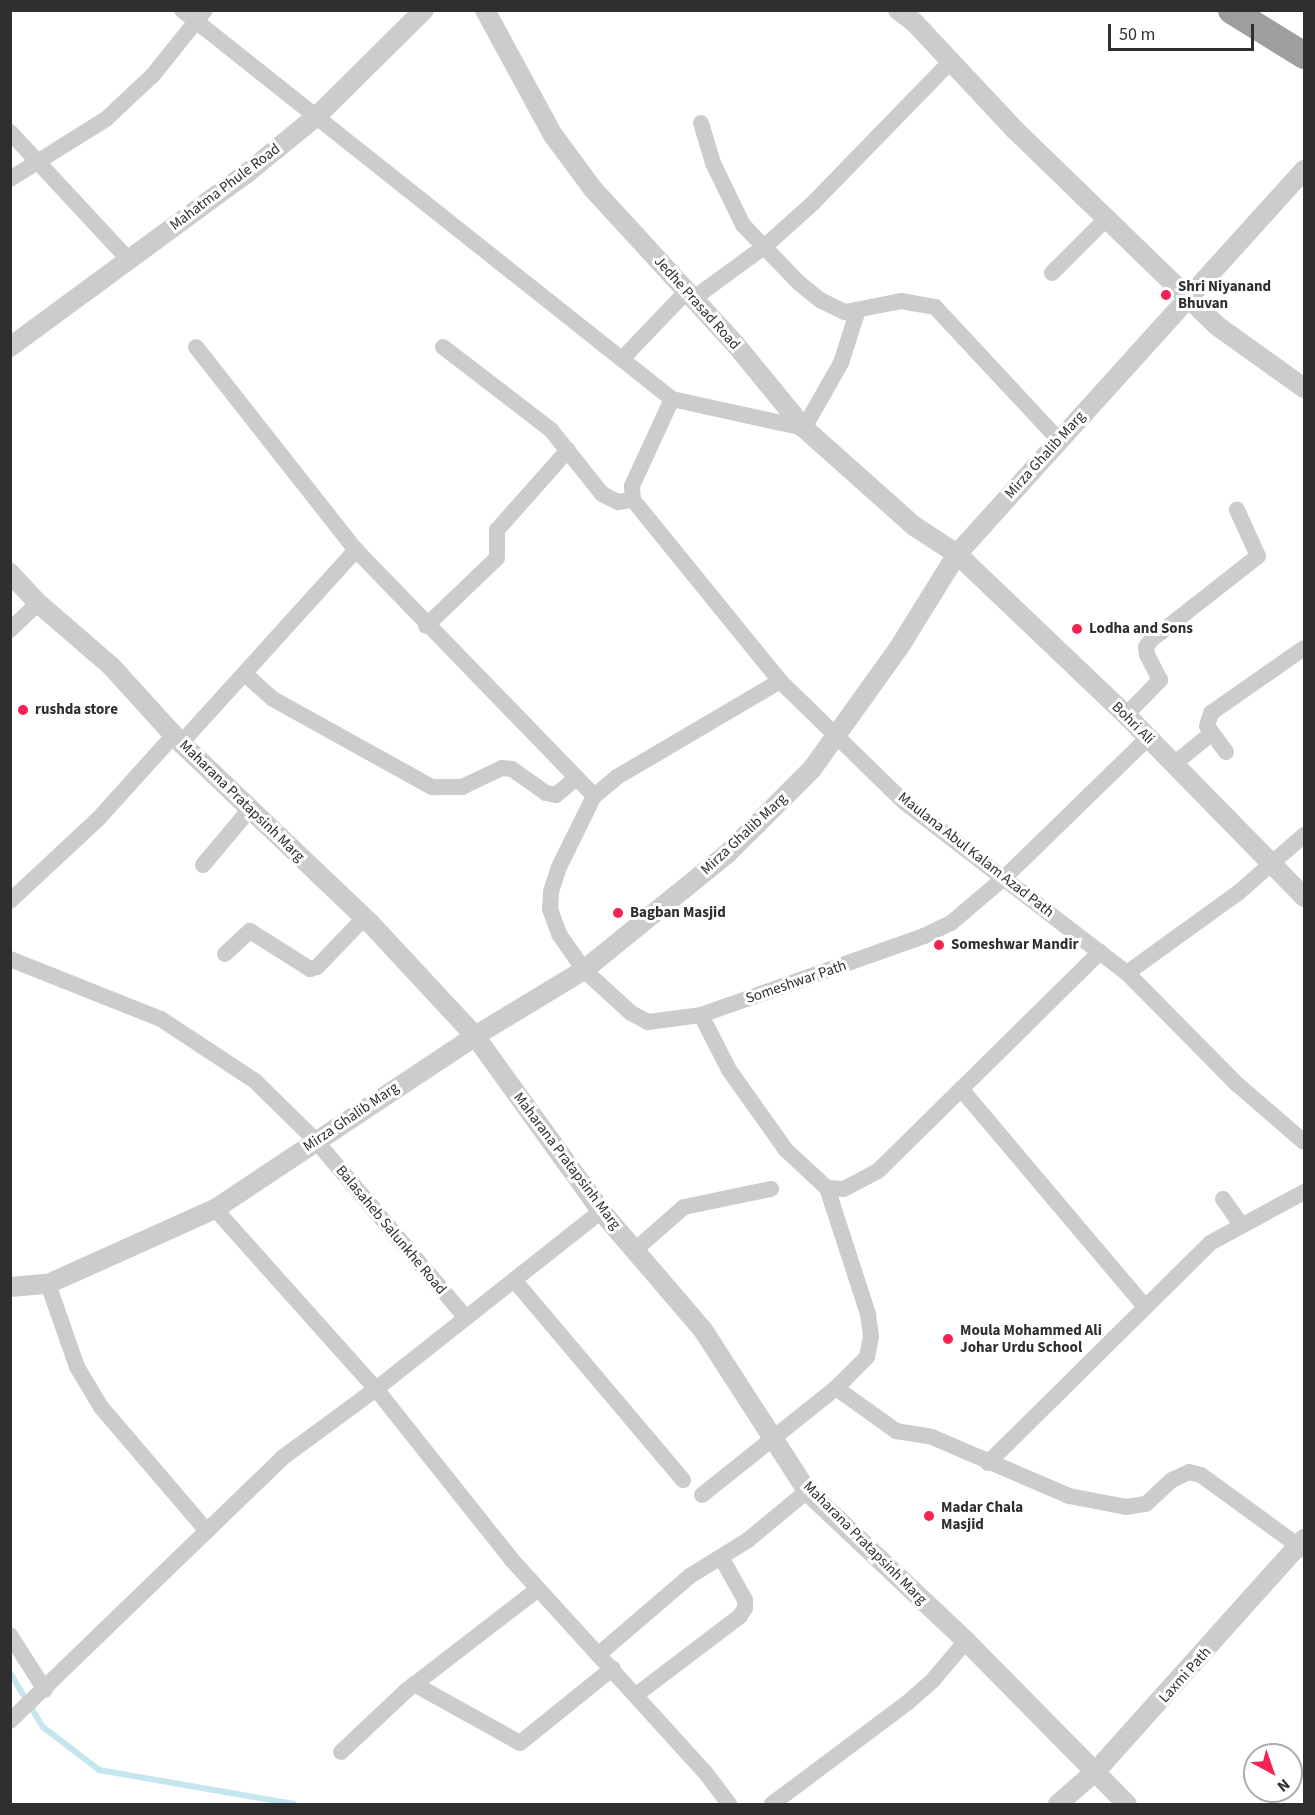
<!DOCTYPE html>
<html>
<head>
<meta charset="utf-8">
<style>
	body { margin:0 }
	#map { position:relative; width:1315px; height:1815px; overflow:hidden; background:#fff; font-family:"Source Sans 3",sans-serif }
	div>[style] { position:absolute }
	.stream>* { height:6px; margin:-3px; padding:0 3px; transform-origin:3px; border-radius:3px; background:#c6e6ef }
	.minor>* { height:16px; margin:-8px; padding:0 8px; transform-origin:8px; border-radius:8px; background:#ccc }
	.tertiary>* { height:20px; margin:-10px; padding:0 10px; transform-origin:10px; border-radius:10px; background:#ccc }
	.trunk>* { height:27px; margin:-13.5px; padding:0 13.5px; transform-origin:13.5px; border-radius:13.5px; background:#9e9e9e }
	.dots>* { width:16px; height:16px; translate:-50% -50%; box-sizing:border-box; border:3px solid #fff; border-radius:50% }
	span { translate:-50% -50%; white-space:nowrap; text-align:center; line-height:1.15; -webkit-text-stroke:6px #fff; paint-order:stroke }
	.street-label { font-size:15px; color:#2f2f2f }
	.poi-label { font-size:15px; color:#2f2f2f; font-weight:700 }
	.left { translate:0 -50%; text-align:left }
	.frame { position:absolute; inset:0; border:12px solid #2f2f2f; pointer-events:none }
	.north { position:absolute; left:1243px; top:1743px; width:60px; height:60px; box-sizing:border-box; background:#fff; border:2px solid #acacac; border-radius:50%; rotate:140deg; font-size:16px; font-weight:700; line-height:24px; text-align:center; color:#2f2f2f }
	.north::after { content:''; display:block; margin:auto; width:21px; height:27px; background:#f62252; clip-path:polygon(50% 0,100% 100%,50% 72%,0 100%) }
	.scale { position:absolute; left:1108px; top:24px; width:146px; height:27px; box-sizing:border-box; border:3px solid #2f2f2f; border-top:0; padding-left:8px; font-size:18px; line-height:21px; white-space:nowrap; color:#2f2f2f; -webkit-text-stroke:4px #fff; paint-order:stroke }
</style>
</head>
<body>
<div id="map">
	<div class="stream">
		<i style="left:10px;top:1673px;width:63px;rotate:58.6deg"></i>
		<i style="left:43px;top:1727px;width:71px;rotate:37.5deg"></i>
		<i style="left:99px;top:1770px;width:198px;rotate:9.9deg"></i>
	</div>
	<div class="minor">
		<i style="left:182px;top:10px;width:626px;rotate:38.45deg"></i>
		<i style="left:672px;top:399px;width:135px;rotate:12.4deg"></i>
		<i style="left:804px;top:428px;width:75px;rotate:-60.4deg"></i>
		<i style="left:841px;top:363px;width:52px;rotate:-72.3deg"></i>
		<i style="left:701px;top:123px;width:42px;rotate:73.3deg"></i>
		<i style="left:713px;top:163px;width:69px;rotate:64.2deg"></i>
		<i style="left:743px;top:225px;width:81px;rotate:46deg"></i>
		<i style="left:799px;top:283px;width:27px;rotate:39deg"></i>
		<i style="left:820px;top:300px;width:28px;rotate:26deg"></i>
		<i style="left:845px;top:312px;width:57px;rotate:-11.1deg"></i>
		<i style="left:901px;top:301px;width:35px;rotate:10deg"></i>
		<i style="left:935px;top:307px;width:182px;rotate:47deg"></i>
		<i style="left:10px;top:132px;width:173px;rotate:47.1deg"></i>
		<i style="left:10px;top:179px;width:113px;rotate:-32deg"></i>
		<i style="left:106px;top:119px;width:64px;rotate:-43.1deg"></i>
		<i style="left:153px;top:75px;width:83px;rotate:-51.3deg"></i>
		<i style="left:1052px;top:273px;width:79px;rotate:-45deg"></i>
		<i style="left:694px;top:298px;width:87px;rotate:-36.1deg"></i>
		<i style="left:764px;top:247px;width:66px;rotate:-41.9deg"></i>
		<i style="left:813px;top:203px;width:198px;rotate:-45.8deg"></i>
		<i style="left:196px;top:347px;width:258px;rotate:51.8deg"></i>
		<i style="left:356px;top:550px;width:342px;rotate:45.9deg"></i>
		<i style="left:443px;top:347px;width:136px;rotate:37.5deg"></i>
		<i style="left:551px;top:430px;width:82px;rotate:51.4deg"></i>
		<i style="left:602px;top:494px;width:18px;rotate:27deg"></i>
		<i style="left:618px;top:502px;width:15px;rotate:-8deg"></i>
		<i style="left:622px;top:359px;width:94px;rotate:-46.3deg"></i>
		<i style="left:672px;top:399px;width:96px;rotate:114.7deg"></i>
		<i style="left:632px;top:486px;width:14px;rotate:86deg"></i>
		<i style="left:633px;top:500px;width:233px;rotate:50.9deg"></i>
		<i style="left:780px;top:681px;width:173px;rotate:44.3deg"></i>
		<i style="left:904px;top:802px;width:281px;rotate:37.5deg"></i>
		<i style="left:1127px;top:973px;width:158px;rotate:45.3deg"></i>
		<i style="left:1238px;top:1085px;width:87px;rotate:40.8deg"></i>
		<i style="left:426px;top:626px;width:98px;rotate:-43.8deg"></i>
		<i style="left:497px;top:558px;width:28px;rotate:-90deg"></i>
		<i style="left:497px;top:530px;width:107px;rotate:-48.4deg"></i>
		<i style="left:10px;top:630px;width:39px;rotate:-44deg"></i>
		<i style="left:245px;top:674px;width:38px;rotate:42deg"></i>
		<i style="left:273px;top:699px;width:182px;rotate:29deg"></i>
		<i style="left:432px;top:787px;width:30px"></i>
		<i style="left:462px;top:787px;width:44px;rotate:-25.4deg"></i>
		<i style="left:502px;top:768px;width:10px;rotate:6deg"></i>
		<i style="left:512px;top:769px;width:42px;rotate:35.2deg"></i>
		<i style="left:546px;top:793px;width:10px;rotate:11deg"></i>
		<i style="left:556px;top:795px;width:23px;rotate:-40deg"></i>
		<i style="left:780px;top:681px;width:189px;rotate:149.5deg"></i>
		<i style="left:617px;top:777px;width:30px;rotate:140deg"></i>
		<i style="left:594px;top:796px;width:79px;rotate:116.2deg"></i>
		<i style="left:559px;top:867px;width:26px;rotate:108deg"></i>
		<i style="left:551px;top:892px;width:17px;rotate:93deg"></i>
		<i style="left:550px;top:909px;width:27px;rotate:70deg"></i>
		<i style="left:559px;top:934px;width:44px;rotate:55.2deg"></i>
		<i style="left:584px;top:970px;width:64px;rotate:42.5deg"></i>
		<i style="left:631px;top:1013px;width:19px;rotate:28deg"></i>
		<i style="left:648px;top:1022px;width:53px;rotate:-7.5deg"></i>
		<i style="left:701px;top:1015px;width:237px;rotate:-19.5deg"></i>
		<i style="left:924px;top:936px;width:30px;rotate:-26deg"></i>
		<i style="left:951px;top:923px;width:71px;rotate:-40.4deg"></i>
		<i style="left:1005px;top:877px;width:199px;rotate:-44.2deg"></i>
		<i style="left:1126px;top:715px;width:49px;rotate:-45.8deg"></i>
		<i style="left:1160px;top:680px;width:28px;rotate:-117deg"></i>
		<i style="left:1147px;top:655px;width:8px;rotate:-97deg"></i>
		<i style="left:1146px;top:647px;width:9px;rotate:-54deg"></i>
		<i style="left:1151px;top:640px;width:136px;rotate:-38.1deg"></i>
		<i style="left:1258px;top:556px;width:51px;rotate:-114.5deg"></i>
		<i style="left:181px;top:743px;width:261px;rotate:-47.8deg"></i>
		<i style="left:1226px;top:752px;width:32px;rotate:-126deg"></i>
		<i style="left:1207px;top:726px;width:14px;rotate:-73deg"></i>
		<i style="left:1211px;top:713px;width:113px;rotate:-35deg"></i>
		<i style="left:1174px;top:764px;width:49px;rotate:-39.2deg"></i>
		<i style="left:203px;top:865px;width:73px;rotate:-50deg"></i>
		<i style="left:10px;top:901px;width:122px;rotate:-43deg"></i>
		<i style="left:99px;top:818px;width:112px;rotate:-47.9deg"></i>
		<i style="left:225px;top:954px;width:34px;rotate:-43deg"></i>
		<i style="left:250px;top:931px;width:71px;rotate:32.3deg"></i>
		<i style="left:310px;top:969px;width:7px;rotate:-16deg"></i>
		<i style="left:317px;top:967px;width:68px;rotate:-46.2deg"></i>
		<i style="left:10px;top:959px;width:162px;rotate:21.7deg"></i>
		<i style="left:161px;top:1019px;width:113px;rotate:33.4deg"></i>
		<i style="left:255px;top:1081px;width:86px;rotate:44.5deg"></i>
		<i style="left:316px;top:1141px;width:232px;rotate:49.7deg"></i>
		<i style="left:1127px;top:973px;width:137px;rotate:-35.8deg"></i>
		<i style="left:1238px;top:893px;width:88px;rotate:-41.3deg"></i>
		<i style="left:701px;top:1015px;width:62px;rotate:63deg"></i>
		<i style="left:729px;top:1070px;width:98px;rotate:54.5deg"></i>
		<i style="left:786px;top:1150px;width:56px;rotate:42.8deg"></i>
		<i style="left:827px;top:1188px;width:17px;rotate:3deg"></i>
		<i style="left:844px;top:1189px;width:38px;rotate:-28deg"></i>
		<i style="left:878px;top:1171px;width:312px;rotate:-44.6deg"></i>
		<i style="left:961px;top:1089px;width:285px;rotate:49.8deg"></i>
		<i style="left:1223px;top:1199px;width:32px;rotate:55deg"></i>
		<i style="left:215px;top:1209px;width:241px;rotate:48.2deg"></i>
		<i style="left:376px;top:1389px;width:217px;rotate:51.5deg"></i>
		<i style="left:511px;top:1559px;width:288px;rotate:47.7deg"></i>
		<i style="left:705px;top:1772px;width:40px;rotate:53deg"></i>
		<i style="left:635px;top:1250px;width:65px;rotate:-41.3deg"></i>
		<i style="left:684px;top:1207px;width:89px;rotate:-11.7deg"></i>
		<i style="left:514px;top:1280px;width:262px;rotate:49.8deg"></i>
		<i style="left:48px;top:1284px;width:88px;rotate:70.7deg"></i>
		<i style="left:77px;top:1367px;width:47px;rotate:59deg"></i>
		<i style="left:101px;top:1407px;width:163px;rotate:49.5deg"></i>
		<i style="left:836px;top:1388px;width:74px;rotate:35.6deg"></i>
		<i style="left:896px;top:1431px;width:36px;rotate:9deg"></i>
		<i style="left:932px;top:1437px;width:149px;rotate:23.3deg"></i>
		<i style="left:1069px;top:1496px;width:58px;rotate:10.9deg"></i>
		<i style="left:1126px;top:1507px;width:20px;rotate:-9deg"></i>
		<i style="left:1146px;top:1504px;width:35px;rotate:-43deg"></i>
		<i style="left:1172px;top:1480px;width:19px;rotate:-25deg"></i>
		<i style="left:1189px;top:1472px;width:12px;rotate:14deg"></i>
		<i style="left:1201px;top:1475px;width:127px;rotate:36.1deg"></i>
		<i style="left:988px;top:1463px;width:313px;rotate:-44.7deg"></i>
		<i style="left:1210px;top:1243px;width:107px;rotate:-28.5deg"></i>
		<i style="left:702px;top:1495px;width:171px;rotate:-38.6deg"></i>
		<i style="left:836px;top:1388px;width:44px;rotate:-45deg"></i>
		<i style="left:867px;top:1357px;width:21px;rotate:-79deg"></i>
		<i style="left:871px;top:1336px;width:22px;rotate:-98deg"></i>
		<i style="left:868px;top:1314px;width:133px;rotate:-108deg"></i>
		<i style="left:10px;top:1635px;width:65px;rotate:57.5deg"></i>
		<i style="left:599px;top:1654px;width:120px;rotate:-40.6deg"></i>
		<i style="left:690px;top:1576px;width:68px;rotate:-31.8deg"></i>
		<i style="left:748px;top:1540px;width:77px;rotate:-39.7deg"></i>
		<i style="left:414px;top:1684px;width:121px;rotate:29.1deg"></i>
		<i style="left:520px;top:1743px;width:119px;rotate:-38.9deg"></i>
		<i style="left:636px;top:1695px;width:131px;rotate:-37.2deg"></i>
		<i style="left:740px;top:1616px;width:9px;rotate:-58deg"></i>
		<i style="left:745px;top:1608px;width:8px;rotate:-90deg"></i>
		<i style="left:745px;top:1600px;width:49px;rotate:-119.2deg"></i>
		<i style="left:10px;top:1721px;width:378px;rotate:-44deg"></i>
		<i style="left:282px;top:1458px;width:117px;rotate:-36.3deg"></i>
		<i style="left:376px;top:1389px;width:287px;rotate:-38.3deg"></i>
		<i style="left:341px;top:1752px;width:91px;rotate:-43.2deg"></i>
		<i style="left:407px;top:1690px;width:165px;rotate:-37.6deg"></i>
		<i style="left:772px;top:1804px;width:169px;rotate:-36.8deg"></i>
		<i style="left:907px;top:1703px;width:35px;rotate:-41deg"></i>
		<i style="left:933px;top:1680px;width:51px;rotate:-49.8deg"></i>
	</div>
	<div class="tertiary">
		<i style="left:485px;top:10px;width:142px;rotate:61.5deg"></i>
		<i style="left:553px;top:135px;width:67px;rotate:53.5deg"></i>
		<i style="left:593px;top:189px;width:212px;rotate:47.5deg"></i>
		<i style="left:736px;top:345px;width:107px;rotate:50.7deg"></i>
		<i style="left:804px;top:428px;width:147px;rotate:41.7deg"></i>
		<i style="left:914px;top:526px;width:51px;rotate:33.1deg"></i>
		<i style="left:957px;top:554px;width:233px;rotate:43.6deg"></i>
		<i style="left:1126px;top:715px;width:255px;rotate:45.6deg"></i>
		<i style="left:898px;top:10px;width:20px;rotate:37deg"></i>
		<i style="left:914px;top:22px;width:146px;rotate:46.9deg"></i>
		<i style="left:1014px;top:129px;width:281px;rotate:44.1deg"></i>
		<i style="left:1216px;top:325px;width:108px;rotate:35.6deg"></i>
		<i style="left:10px;top:347px;width:294px;rotate:-36.3deg"></i>
		<i style="left:247px;top:173px;width:92px;rotate:-39.2deg"></i>
		<i style="left:318px;top:115px;width:149px;rotate:-44.7deg"></i>
		<i style="left:10px;top:573px;width:41px;rotate:47deg"></i>
		<i style="left:38px;top:603px;width:96px;rotate:40.8deg"></i>
		<i style="left:111px;top:666px;width:104px;rotate:47.7deg"></i>
		<i style="left:181px;top:743px;width:262px;rotate:43.6deg"></i>
		<i style="left:371px;top:924px;width:153px;rotate:47.1deg"></i>
		<i style="left:475px;top:1036px;width:216px;rotate:54.2deg"></i>
		<i style="left:601px;top:1211px;width:157px;rotate:49.4deg"></i>
		<i style="left:703px;top:1330px;width:192px;rotate:57.1deg"></i>
		<i style="left:807px;top:1491px;width:219px;rotate:43.3deg"></i>
		<i style="left:966px;top:1641px;width:229px;rotate:45.4deg"></i>
		<i style="left:10px;top:1287px;width:38px;rotate:-5deg"></i>
		<i style="left:48px;top:1284px;width:183px;rotate:-24.2deg"></i>
		<i style="left:215px;top:1209px;width:312px;rotate:-33.6deg"></i>
		<i style="left:475px;top:1036px;width:127px;rotate:-31.2deg"></i>
		<i style="left:584px;top:970px;width:186px;rotate:-39.1deg"></i>
		<i style="left:728px;top:853px;width:119px;rotate:-45deg"></i>
		<i style="left:812px;top:769px;width:151px;rotate:-54.4deg"></i>
		<i style="left:900px;top:646px;width:108px;rotate:-58.2deg"></i>
		<i style="left:957px;top:554px;width:518px;rotate:-47.9deg"></i>
		<i style="left:1058px;top:1804px;width:50px;rotate:-41deg"></i>
		<i style="left:1096px;top:1771px;width:312px;rotate:-48.1deg"></i>
	</div>
	<div class="trunk">
		<i style="left:1231px;top:10px;width:86px;rotate:31.7deg"></i>
	</div>
	<div class="dots">
		<i style="left:1166px;top:295px;background:#f62252"></i>
		<i style="left:1077px;top:629px;background:#f62252"></i>
		<i style="left:23px;top:710px;background:#f62252"></i>
		<i style="left:618px;top:913px;background:#f62252"></i>
		<i style="left:939px;top:945px;background:#f62252"></i>
		<i style="left:948px;top:1339px;background:#f62252"></i>
		<i style="left:929px;top:1516px;background:#f62252"></i>
	</div>
	<div class="street-label">
		<span style="left:225px;top:187px;rotate:-37deg">Mahatma Phule Road</span>
		<span style="left:697px;top:303px;rotate:48deg">Jedhe Prasad Road</span>
		<span style="left:1045px;top:455px;rotate:-48deg">Mirza Ghalib Marg</span>
		<span style="left:1133px;top:723px;rotate:45deg">Bohri Ali</span>
		<span style="left:242px;top:801px;rotate:44deg">Maharana Pratapsinh Marg</span>
		<span style="left:744px;top:834px;rotate:-43deg">Mirza Ghalib Marg</span>
		<span style="left:976px;top:855px;rotate:38deg">Maulana Abul Kalam Azad Path</span>
		<span style="left:796px;top:982px;rotate:-19deg">Someshwar Path</span>
		<span style="left:351px;top:1117px;rotate:-34deg">Mirza Ghalib Marg</span>
		<span style="left:567px;top:1161px;rotate:53deg">Maharana Pratapsinh Marg</span>
		<span style="left:391px;top:1230px;rotate:50deg">Balasaheb Salunkhe Road</span>
		<span style="left:865px;top:1543px;rotate:45deg">Maharana Pratapsinh Marg</span>
		<span style="left:1185px;top:1675px;rotate:-48deg">Laxmi Path</span>
	</div>
	<div class="poi-label">
		<span class="left" style="left:1178px;top:295px">Shri Niyanand<br>Bhuvan</span>
		<span class="left" style="left:1089px;top:629px">Lodha and Sons</span>
		<span class="left" style="left:35px;top:710px">rushda store</span>
		<span class="left" style="left:630px;top:913px">Bagban Masjid</span>
		<span class="left" style="left:951px;top:945px">Someshwar Mandir</span>
		<span class="left" style="left:960px;top:1339px">Moula Mohammed Ali<br>Johar Urdu School</span>
		<span class="left" style="left:941px;top:1516px">Madar Chala<br>Masjid</span>
	</div>
	<div class="frame"></div>
	<div class="north">N</div>
	<div class="scale">50 m</div>
</div>
</body>
</html>
